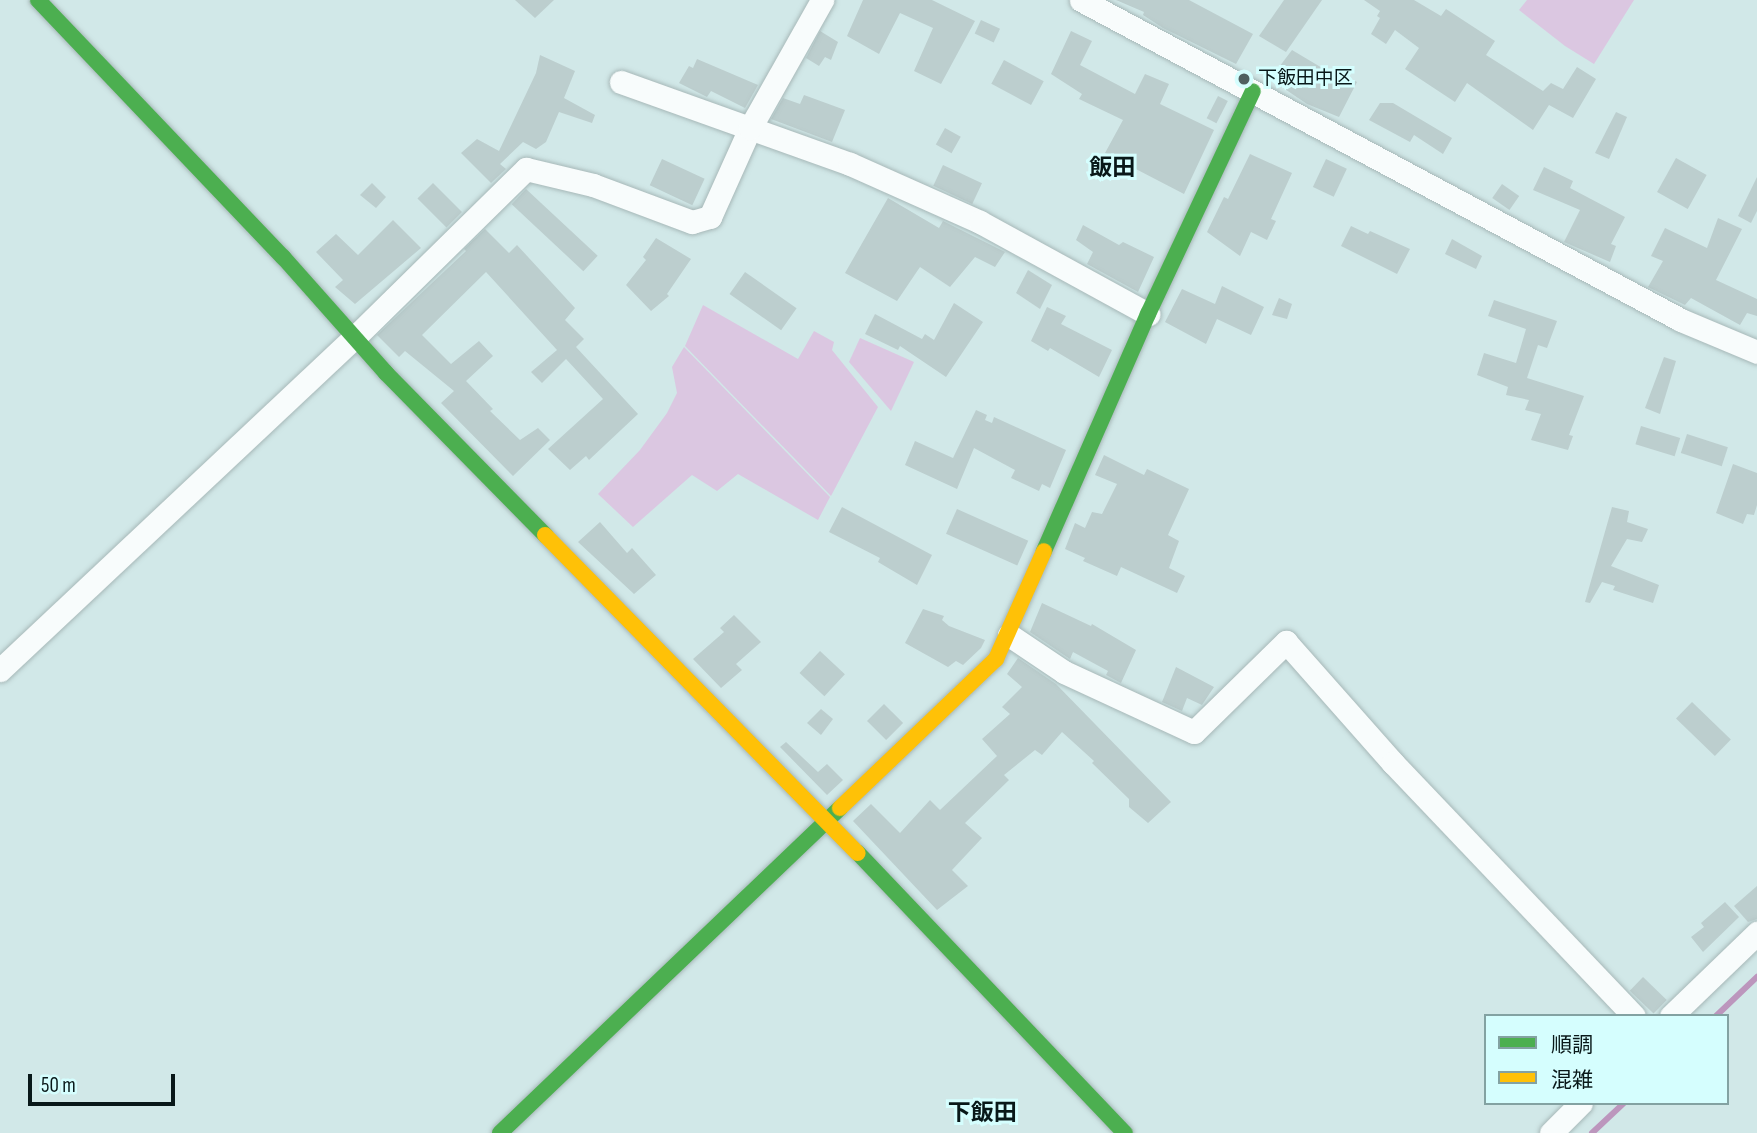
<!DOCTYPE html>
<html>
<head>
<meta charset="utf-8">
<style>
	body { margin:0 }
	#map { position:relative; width:1757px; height:1133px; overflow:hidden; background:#d1e8e8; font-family:"Sofia Sans Condensed","Noto Sans JP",sans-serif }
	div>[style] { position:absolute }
	.green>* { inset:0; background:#dbc7e1 }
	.stream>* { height:6px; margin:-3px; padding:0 3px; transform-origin:3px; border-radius:3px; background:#bc96bd }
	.building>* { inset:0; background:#bccece; transform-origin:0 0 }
	.roads { filter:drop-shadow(0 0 2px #a7b8b8) drop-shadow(0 0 2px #a7b8b8) }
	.street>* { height:23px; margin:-11.5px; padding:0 11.5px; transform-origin:11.5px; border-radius:11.5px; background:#f8fcfc }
	.fast>* { height:16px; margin:-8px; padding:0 8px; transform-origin:8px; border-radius:8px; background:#4caf50 }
	.slow>* { height:16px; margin:-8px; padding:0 8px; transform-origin:8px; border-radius:8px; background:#ffc107 }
	.dots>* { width:19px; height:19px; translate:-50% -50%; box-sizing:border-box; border:4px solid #d5fefe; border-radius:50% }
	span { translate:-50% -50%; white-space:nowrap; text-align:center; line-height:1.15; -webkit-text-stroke:6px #d5fefe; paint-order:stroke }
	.poi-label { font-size:19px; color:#091819 }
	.left { translate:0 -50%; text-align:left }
	.quarter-label { font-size:23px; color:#091819; font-weight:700 }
	.legend { position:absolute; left:1484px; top:1014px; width:245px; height:91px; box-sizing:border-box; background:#d5fefe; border:2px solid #83a2a2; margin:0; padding:9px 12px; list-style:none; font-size:21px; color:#091819 }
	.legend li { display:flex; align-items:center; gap:14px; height:35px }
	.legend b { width:35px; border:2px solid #83a2a2 }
	.scale { position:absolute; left:28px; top:1074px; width:147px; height:32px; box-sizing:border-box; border:4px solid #091819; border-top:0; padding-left:9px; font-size:21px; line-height:24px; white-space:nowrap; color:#091819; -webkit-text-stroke:5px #d5fefe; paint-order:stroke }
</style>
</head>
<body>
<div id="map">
	<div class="green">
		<i style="clip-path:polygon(1527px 0,1634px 0,1594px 64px,1565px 46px,1519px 10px)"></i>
		<i style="clip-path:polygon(703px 305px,798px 359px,814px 331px,834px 342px,832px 350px,878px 407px,831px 496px,685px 346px)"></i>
		<i style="clip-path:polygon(860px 338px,914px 362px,891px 411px,849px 362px)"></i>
		<i style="clip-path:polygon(684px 347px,830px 497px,818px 520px,738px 474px,717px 491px,692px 475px,633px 527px,598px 494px,640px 450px,667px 413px,677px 393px,672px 367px)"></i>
	</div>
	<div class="stream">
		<i style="left:1716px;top:1016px;width:57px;rotate:-43.6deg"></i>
		<i style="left:1592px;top:1133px;width:44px;rotate:-43.2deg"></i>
	</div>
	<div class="building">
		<i style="clip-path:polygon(515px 0,554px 0,535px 18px)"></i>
		<i style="clip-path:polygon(863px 0,932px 0,975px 21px,941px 84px,914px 71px,933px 28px,900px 13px,879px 54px,847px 36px)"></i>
		<i style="clip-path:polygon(1116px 0,1189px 0,1253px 34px,1236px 64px,1163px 28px,1143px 15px,1144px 12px)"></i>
		<i style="clip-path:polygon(1284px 0,1322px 0,1286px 52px,1259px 36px)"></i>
		<i style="clip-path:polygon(1364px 0,1414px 0,1441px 16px,1446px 9px,1495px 41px,1486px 55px,1543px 91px,1551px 83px,1563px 89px,1577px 67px,1596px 79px,1573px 118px,1549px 105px,1533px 130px,1467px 83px,1455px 102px,1405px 69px,1419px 48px,1395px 30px,1386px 44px,1371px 34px,1380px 18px,1377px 16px,1380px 11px)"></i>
		<i style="left:981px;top:20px;width:21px;height:15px;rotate:25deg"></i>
		<i style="clip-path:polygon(820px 31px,838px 42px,831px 60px,825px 57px,819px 66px,806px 58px)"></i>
		<i style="clip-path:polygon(1071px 31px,1092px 41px,1080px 65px,1135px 94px,1145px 74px,1169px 84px,1160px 104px,1214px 130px,1184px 194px,1105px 153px,1123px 120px,1079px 99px,1082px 94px,1051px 74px)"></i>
		<i style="clip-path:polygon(1292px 50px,1339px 78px,1342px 74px,1357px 82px,1339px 117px,1307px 104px,1270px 79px)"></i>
		<i style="clip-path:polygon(540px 55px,575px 71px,564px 98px,595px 115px,592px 123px,559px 112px,546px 142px,536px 149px,523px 142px,500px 164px,506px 169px,491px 183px,461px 153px,477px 139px,499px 151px,536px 73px)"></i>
		<i style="clip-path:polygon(697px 59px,758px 85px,745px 108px,711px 91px,707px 97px,679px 83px,689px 66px,693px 68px)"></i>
		<i style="left:1004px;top:60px;width:45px;height:27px;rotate:28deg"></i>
		<i style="clip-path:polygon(804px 95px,845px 110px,832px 142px,771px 119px,783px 98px,800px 104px)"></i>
		<i style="left:1218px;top:96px;width:11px;height:25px;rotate:27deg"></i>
		<i style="clip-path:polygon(1380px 103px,1393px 103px,1452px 138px,1443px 154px,1414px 135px,1410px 142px,1369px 120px)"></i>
		<i style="clip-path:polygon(1616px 112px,1627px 117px,1609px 159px,1595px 153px)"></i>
		<i style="left:945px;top:128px;width:18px;height:19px;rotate:29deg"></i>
		<i style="clip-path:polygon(1250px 154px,1292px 173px,1271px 219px,1276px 221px,1267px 240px,1251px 232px,1240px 256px,1207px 232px,1224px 197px,1228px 199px)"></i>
		<i style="left:1676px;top:158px;width:35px;height:39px;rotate:29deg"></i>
		<i style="left:662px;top:159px;width:47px;height:29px;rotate:25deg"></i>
		<i style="left:1326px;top:159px;width:23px;height:31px;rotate:25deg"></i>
		<i style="left:943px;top:165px;width:43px;height:23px;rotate:25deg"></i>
		<i style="clip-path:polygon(1544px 167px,1573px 181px,1570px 188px,1625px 217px,1611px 244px,1616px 246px,1610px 262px,1564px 242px,1580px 210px,1533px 190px)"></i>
		<i style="clip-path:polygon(1757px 177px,1757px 211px,1751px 223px,1738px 216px)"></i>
		<i style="clip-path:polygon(372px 183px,386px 197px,376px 208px,360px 195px)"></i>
		<i style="left:433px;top:183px;width:41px;height:22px;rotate:45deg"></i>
		<i style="left:1502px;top:184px;width:21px;height:17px;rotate:35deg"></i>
		<i style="left:526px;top:189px;width:98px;height:21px;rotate:43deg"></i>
		<i style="clip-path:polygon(888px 198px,939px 228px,943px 221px,1005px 252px,995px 267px,975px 257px,950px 287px,920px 267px,897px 301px,845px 273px)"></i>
		<i style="clip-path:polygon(1718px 218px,1742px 229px,1716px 280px,1757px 299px,1757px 316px,1747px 313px,1740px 325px,1691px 298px,1685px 305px,1648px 287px,1663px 261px,1651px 256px,1665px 228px,1707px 248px)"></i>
		<i style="clip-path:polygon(393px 220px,421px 248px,355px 304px,335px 287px,343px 280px,316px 252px,336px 234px,358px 255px)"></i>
		<i style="clip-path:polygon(1083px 225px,1119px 245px,1123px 242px,1154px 257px,1138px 292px,1087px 264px,1093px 252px,1076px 240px)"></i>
		<i style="clip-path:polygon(1351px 226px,1368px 234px,1370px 231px,1410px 249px,1397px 274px,1341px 246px)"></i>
		<i style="clip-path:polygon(485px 229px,509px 253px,517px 245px,575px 308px,565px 320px,584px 339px,576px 347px,638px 414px,589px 460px,586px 456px,570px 470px,548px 449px,603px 399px,566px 359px,542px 383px,531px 372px,557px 350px,486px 272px,422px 335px,451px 364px,479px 341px,493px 356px,466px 381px,493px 409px,490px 411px,520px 440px,538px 428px,550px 440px,513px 476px,441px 403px,454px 391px,405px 351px,399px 357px,377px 335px,466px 251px,464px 249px)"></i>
		<i style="clip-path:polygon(656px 238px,691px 259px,667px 294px,669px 296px,651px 311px,626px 285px,646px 260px,643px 257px)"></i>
		<i style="clip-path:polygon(1452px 239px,1482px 256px,1476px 269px,1445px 254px)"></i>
		<i style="clip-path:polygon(1028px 270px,1052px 285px,1040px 309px,1016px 293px)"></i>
		<i style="left:745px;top:272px;width:63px;height:27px;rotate:35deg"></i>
		<i style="clip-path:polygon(1222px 286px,1264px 307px,1251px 335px,1217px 319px,1206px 344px,1165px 322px,1182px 289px,1215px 304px)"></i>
		<i style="clip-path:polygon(1279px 298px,1292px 304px,1287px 319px,1272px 315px)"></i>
		<i style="clip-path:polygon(1494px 300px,1557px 321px,1547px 348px,1538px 345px,1527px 378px,1584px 396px,1569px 435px,1573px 436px,1568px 450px,1531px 440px,1541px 414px,1525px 410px,1529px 400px,1506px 395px,1508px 387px,1477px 375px,1484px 353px,1516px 363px,1526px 329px,1488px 316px)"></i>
		<i style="clip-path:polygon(954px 303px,983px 322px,946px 377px,900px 346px,898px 350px,865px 334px,875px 314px,922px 339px,925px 334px,934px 340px)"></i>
		<i style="clip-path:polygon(1047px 307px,1066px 316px,1061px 324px,1112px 350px,1099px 377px,1050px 348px,1048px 351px,1031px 341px)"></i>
		<i style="clip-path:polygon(1664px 357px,1676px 361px,1660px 414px,1645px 408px)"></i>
		<i style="clip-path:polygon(976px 410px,987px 415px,985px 420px,992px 423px,994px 417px,1066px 450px,1050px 488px,1042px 484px,1039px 491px,1011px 478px,1015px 470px,974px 448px,957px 489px,905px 465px,915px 441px,953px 458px)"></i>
		<i style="left:1641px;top:426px;width:41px;height:19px;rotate:17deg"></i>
		<i style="left:1687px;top:434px;width:43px;height:20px;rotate:18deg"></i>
		<i style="clip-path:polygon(1104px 455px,1144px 475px,1147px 469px,1189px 489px,1168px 535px,1179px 541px,1169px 568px,1185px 576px,1177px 593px,1121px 567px,1117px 576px,1083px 561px,1085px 558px,1065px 549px,1075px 523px,1085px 528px,1092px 512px,1102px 514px,1117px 484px,1095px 475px)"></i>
		<i style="clip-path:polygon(1733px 464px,1757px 473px,1757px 505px,1754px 515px,1747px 514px,1743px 524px,1716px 513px)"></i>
		<i style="clip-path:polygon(842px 507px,932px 555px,917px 585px,878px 562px,880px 558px,829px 532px)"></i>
		<i style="clip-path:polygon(1612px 507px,1629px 511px,1627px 522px,1648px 529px,1642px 542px,1627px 539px,1611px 566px,1659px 585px,1653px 603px,1613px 590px,1615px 586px,1602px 582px,1590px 603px,1585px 602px)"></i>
		<i style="left:957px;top:509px;width:78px;height:27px;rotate:24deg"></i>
		<i style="clip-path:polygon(600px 522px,627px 553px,632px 548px,656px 575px,634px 594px,578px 542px)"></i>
		<i style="clip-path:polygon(1042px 603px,1091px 626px,1092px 624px,1136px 650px,1121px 683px,1106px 675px,1108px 671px,1073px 652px,1070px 659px,1030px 632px)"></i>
		<i style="clip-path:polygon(923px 609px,944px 616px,942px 620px,949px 626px,985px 640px,981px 648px,963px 665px,956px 661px,948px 667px,905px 643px)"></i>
		<i style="clip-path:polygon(734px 615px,761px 642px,736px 664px,742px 670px,721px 688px,693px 659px,724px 632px,720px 628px)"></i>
		<i style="left:820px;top:651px;width:34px;height:30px;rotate:43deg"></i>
		<i style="clip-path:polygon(1018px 658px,1056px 684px,1171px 802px,1148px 823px,1129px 807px,1129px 799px,1092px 763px,1094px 761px,1062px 732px,1042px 755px,1035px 750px,1004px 775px,1009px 780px,965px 823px,982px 838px,952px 870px,968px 886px,937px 910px,853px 821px,871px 804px,900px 833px,930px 800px,940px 810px,997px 756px,982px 739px,1010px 714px,1002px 707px,1022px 687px,1007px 674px)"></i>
		<i style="clip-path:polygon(1176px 667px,1214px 687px,1202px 705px,1187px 698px,1182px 711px,1162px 702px)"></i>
		<i style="left:1692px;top:702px;width:54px;height:23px;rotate:44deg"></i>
		<i style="left:884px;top:704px;width:27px;height:24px;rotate:45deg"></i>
		<i style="clip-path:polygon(821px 709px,833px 719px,821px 735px,807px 723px)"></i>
		<i style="clip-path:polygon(786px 742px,818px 772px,827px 764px,843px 780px,827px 795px,780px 747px)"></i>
		<i style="clip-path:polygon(1757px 886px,1757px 919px,1748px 922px,1734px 906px)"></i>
		<i style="clip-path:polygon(1725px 902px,1739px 917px,1703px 952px,1691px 937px,1704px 927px,1701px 923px)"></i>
		<i style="left:1643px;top:977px;width:33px;height:19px;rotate:44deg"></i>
	</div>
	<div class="roads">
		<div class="street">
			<i style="left:1081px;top:0;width:680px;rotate:28.07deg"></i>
			<i style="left:1681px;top:320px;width:82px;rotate:22.8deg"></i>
			<i style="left:621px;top:82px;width:243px;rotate:19.7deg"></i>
			<i style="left:850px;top:164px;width:142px;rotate:24deg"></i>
			<i style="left:980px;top:222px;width:192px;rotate:28.7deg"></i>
			<i style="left:1009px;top:635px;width:66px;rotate:33.9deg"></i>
			<i style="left:1064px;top:672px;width:143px;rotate:24.8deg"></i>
			<i style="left:1194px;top:732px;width:129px;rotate:-44.4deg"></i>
			<i style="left:1286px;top:642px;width:162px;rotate:48.5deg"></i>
			<i style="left:1393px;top:763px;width:349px;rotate:46.4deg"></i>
			<i style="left:0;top:670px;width:487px;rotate:-43.2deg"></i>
			<i style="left:355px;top:337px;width:240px;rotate:-44.5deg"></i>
			<i style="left:526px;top:169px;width:69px;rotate:13.4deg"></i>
			<i style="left:593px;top:185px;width:106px;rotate:20.5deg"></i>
			<i style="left:692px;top:222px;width:19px;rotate:-16deg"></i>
			<i style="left:710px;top:217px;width:98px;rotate:-65.8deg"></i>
			<i style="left:750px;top:128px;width:147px;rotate:-60.6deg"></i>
			<i style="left:1671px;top:1016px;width:120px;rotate:-44deg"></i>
			<i style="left:1551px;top:1133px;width:42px;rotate:-45deg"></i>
		</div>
		<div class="fast">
			<i style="left:38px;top:0;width:355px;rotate:46.4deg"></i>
			<i style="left:283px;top:257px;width:155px;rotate:48.4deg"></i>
			<i style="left:386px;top:373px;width:227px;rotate:45.5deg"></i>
			<i style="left:1044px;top:551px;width:259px;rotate:-66.3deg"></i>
			<i style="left:1148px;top:314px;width:246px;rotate:-64.8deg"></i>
			<i style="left:858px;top:853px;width:387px;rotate:46.4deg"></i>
			<i style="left:500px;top:1133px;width:470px;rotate:-43.7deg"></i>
		</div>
		<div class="slow">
			<i style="left:545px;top:535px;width:446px;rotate:45.5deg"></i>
			<i style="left:840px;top:808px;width:216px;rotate:-43.7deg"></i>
			<i style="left:996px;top:659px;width:118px;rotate:-66deg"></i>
		</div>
	</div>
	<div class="dots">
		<i style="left:1244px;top:79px;background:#4f6161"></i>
	</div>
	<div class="poi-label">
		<span class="left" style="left:1258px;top:79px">下飯田中区</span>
	</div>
	<div class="quarter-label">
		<span style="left:1112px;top:168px">飯田</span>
		<span style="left:982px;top:1113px">下飯田</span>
	</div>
	<ul class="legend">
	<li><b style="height:9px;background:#4caf50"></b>順調</li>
	<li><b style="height:9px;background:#ffc107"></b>混雑</li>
	</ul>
	<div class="scale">50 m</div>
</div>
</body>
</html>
